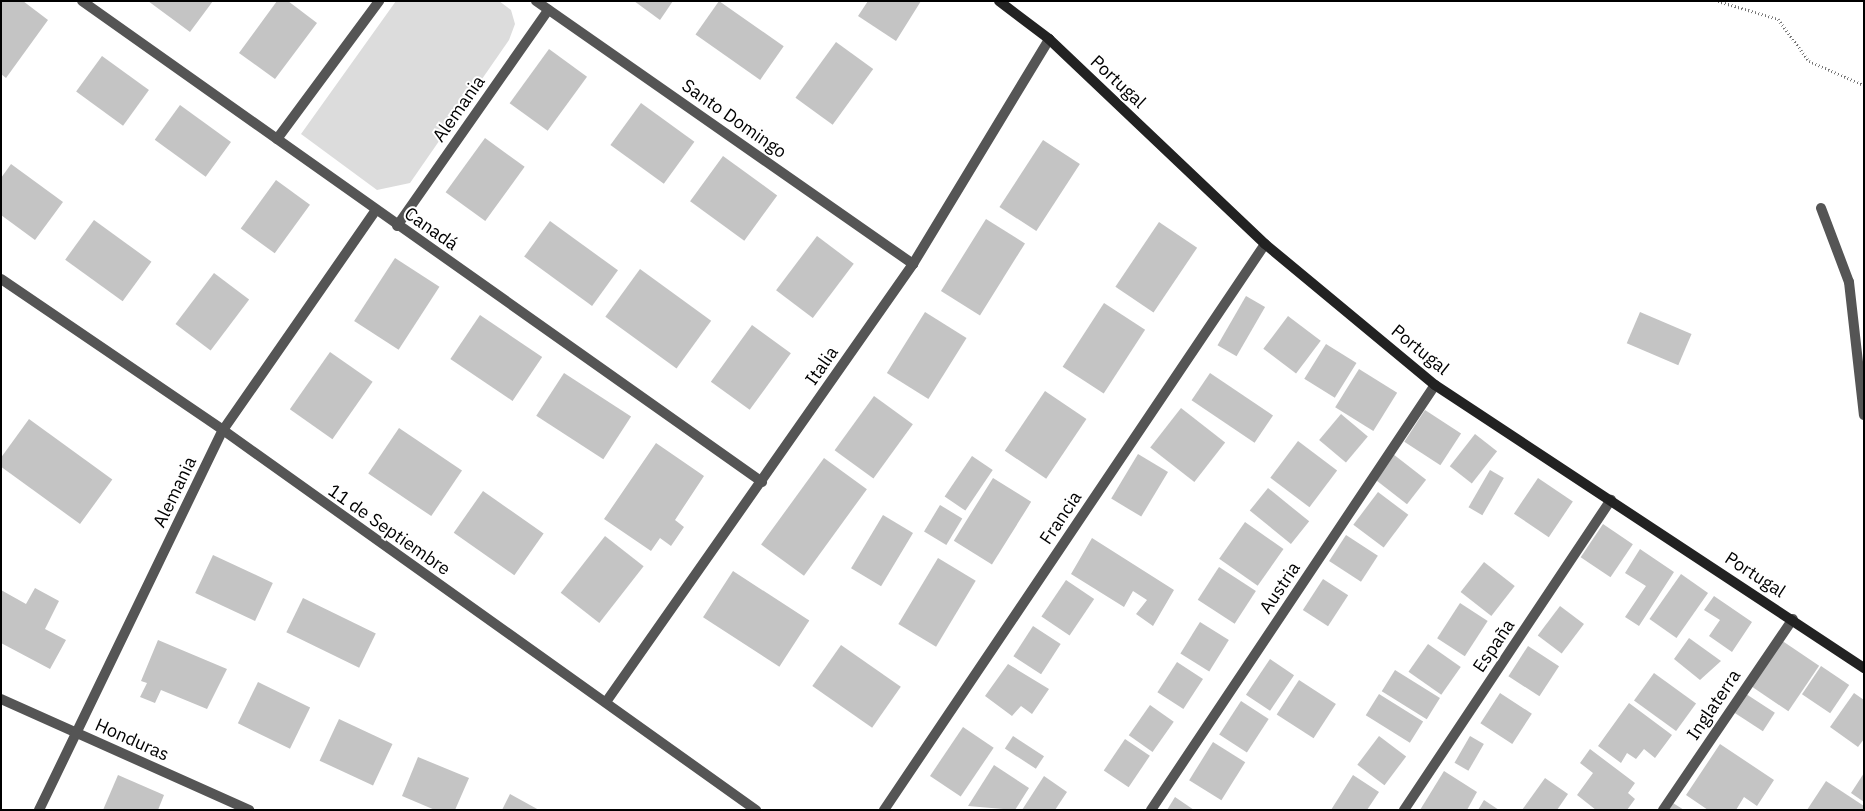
<!DOCTYPE html>
<html>
<head>
<meta charset="utf-8">
<style>
	body { margin:0 }
	#map { position:relative; width:1865px; height:811px; overflow:hidden; background:#fff; font-family:"IBM Plex Sans",sans-serif }
	div>[style] { position:absolute }
	.green>* { inset:0; background:#dcdcdc }
	.building>* { inset:0; background:#c4c4c4; transform-origin:0 0 }
	.path>* { height:3px; margin-top:-1.5px; transform-origin:0; background:repeating-linear-gradient(90deg,#777 0 1px,transparent 0 3.5px) }
	.lane>* { height:10px; margin:-5px; padding:0 5px; transform-origin:5px; border-radius:5px; background:#555 }
	.street>* { height:10px; margin:-5px; padding:0 5px; transform-origin:5px; border-radius:5px; background:#555 }
	.secondary>* { height:10px; margin:-5px; padding:0 5px; transform-origin:5px; border-radius:5px; background:#222 }
	span { translate:-50% -50%; white-space:nowrap; text-align:center; line-height:1.15; -webkit-text-stroke:4px #fff; paint-order:stroke }
	.street-label { font-size:18px; color:#000 }
	.frame { position:absolute; inset:0; border:2px solid #000; pointer-events:none }
</style>
</head>
<body>
<div id="map">
	<div class="green">
		<i style="clip-path:polygon(396px 1px,499px 1px,511px 10px,515px 24px,509px 40px,410px 183px,377px 190px,301px 134px)"></i>
	</div>
	<div class="building">
		<i style="clip-path:polygon(1px 1px,23px 1px,48px 20px,6px 78px,1px 74px)"></i>
		<i style="clip-path:polygon(148px 1px,213px 1px,190px 32px)"></i>
		<i style="clip-path:polygon(277px 1px,288px 1px,317px 23px,275px 79px,239px 53px)"></i>
		<i style="clip-path:polygon(634px 1px,673px 1px,660px 20px)"></i>
		<i style="left:719px;top:1px;width:79px;height:41px;rotate:35deg"></i>
		<i style="clip-path:polygon(868px 1px,921px 1px,896px 41px,858px 16px)"></i>
		<i style="left:836px;top:42px;width:46px;height:69px;rotate:36deg"></i>
		<i style="left:549px;top:49px;width:47px;height:67px;rotate:36deg"></i>
		<i style="left:102px;top:56px;width:58px;height:44px;rotate:36deg"></i>
		<i style="left:641px;top:103px;width:66px;height:52px;rotate:36deg"></i>
		<i style="left:180px;top:105px;width:63px;height:43px;rotate:36deg"></i>
		<i style="left:485px;top:138px;width:49px;height:67px;rotate:36deg"></i>
		<i style="left:1043px;top:140px;width:44px;height:80px;rotate:33deg"></i>
		<i style="left:723px;top:156px;width:67px;height:56px;rotate:36deg"></i>
		<i style="clip-path:polygon(11px 164px,63px 202px,35px 240px,1px 215px,1px 178px)"></i>
		<i style="left:276px;top:180px;width:42px;height:60px;rotate:36deg"></i>
		<i style="left:986px;top:219px;width:46px;height:85px;rotate:32deg"></i>
		<i style="left:94px;top:220px;width:71px;height:49px;rotate:36deg"></i>
		<i style="left:550px;top:221px;width:84px;height:44px;rotate:36deg"></i>
		<i style="left:1159px;top:222px;width:46px;height:78px;rotate:34deg"></i>
		<i style="left:817px;top:236px;width:46px;height:68px;rotate:37deg"></i>
		<i style="left:395px;top:258px;width:53px;height:75px;rotate:33deg"></i>
		<i style="left:640px;top:269px;width:88px;height:59px;rotate:36deg"></i>
		<i style="left:214px;top:273px;width:44px;height:64px;rotate:37deg"></i>
		<i style="left:1246px;top:296px;width:22px;height:57px;rotate:30deg"></i>
		<i style="left:1104px;top:303px;width:49px;height:76px;rotate:33deg"></i>
		<i style="left:925px;top:312px;width:49px;height:72px;rotate:32deg"></i>
		<i style="left:1640px;top:312px;width:56px;height:34px;rotate:23deg"></i>
		<i style="left:480px;top:315px;width:75px;height:53px;rotate:34deg"></i>
		<i style="left:1288px;top:316px;width:41px;height:41px;rotate:37deg"></i>
		<i style="left:752px;top:325px;width:48px;height:70px;rotate:36deg"></i>
		<i style="left:1326px;top:344px;width:36px;height:41px;rotate:32deg"></i>
		<i style="left:330px;top:352px;width:52px;height:70px;rotate:35deg"></i>
		<i style="left:1359px;top:369px;width:45px;height:45px;rotate:32deg"></i>
		<i style="left:564px;top:373px;width:80px;height:51px;rotate:33deg"></i>
		<i style="left:1210px;top:373px;width:76px;height:33px;rotate:34deg"></i>
		<i style="left:1045px;top:391px;width:50px;height:72px;rotate:34deg"></i>
		<i style="left:874px;top:396px;width:48px;height:67px;rotate:36deg"></i>
		<i style="left:1181px;top:408px;width:56px;height:50px;rotate:38deg"></i>
		<i style="left:1425px;top:410px;width:43px;height:38px;rotate:33deg"></i>
		<i style="left:1341px;top:414px;width:35px;height:34px;rotate:40deg"></i>
		<i style="left:29px;top:419px;width:103px;height:55px;rotate:36deg"></i>
		<i style="left:399px;top:428px;width:76px;height:55px;rotate:34deg"></i>
		<i style="left:1475px;top:434px;width:28px;height:41px;rotate:38deg"></i>
		<i style="left:1298px;top:441px;width:49px;height:46px;rotate:37deg"></i>
		<i style="clip-path:polygon(656px 443px,704px 476px,675px 520px,684px 527px,671px 546px,660px 538px,651px 551px,604px 519px)"></i>
		<i style="left:1138px;top:454px;width:35px;height:52px;rotate:31deg"></i>
		<i style="left:1393px;top:454px;width:42px;height:31px;rotate:38deg"></i>
		<i style="left:972px;top:456px;width:25px;height:49px;rotate:34deg"></i>
		<i style="left:824px;top:458px;width:53px;height:107px;rotate:36deg"></i>
		<i style="left:1490px;top:470px;width:16px;height:43px;rotate:30deg"></i>
		<i style="left:993px;top:478px;width:45px;height:74px;rotate:32deg"></i>
		<i style="left:1538px;top:478px;width:42px;height:43px;rotate:34deg"></i>
		<i style="left:1268px;top:488px;width:53px;height:29px;rotate:39deg"></i>
		<i style="left:483px;top:491px;width:74px;height:51px;rotate:35deg"></i>
		<i style="left:1378px;top:492px;width:38px;height:41px;rotate:37deg"></i>
		<i style="left:940px;top:505px;width:26px;height:31px;rotate:31deg"></i>
		<i style="left:883px;top:515px;width:35px;height:62px;rotate:31deg"></i>
		<i style="left:1245px;top:522px;width:47px;height:45px;rotate:35deg"></i>
		<i style="left:1603px;top:524px;width:36px;height:40px;rotate:34deg"></i>
		<i style="left:1346px;top:535px;width:38px;height:31px;rotate:33deg"></i>
		<i style="left:605px;top:536px;width:49px;height:72px;rotate:38deg"></i>
		<i style="clip-path:polygon(1092px 538px,1174px 590px,1153px 626px,1136px 614px,1147px 600px,1133px 591px,1124px 607px,1071px 574px)"></i>
		<i style="clip-path:polygon(1640px 549px,1674px 572px,1639px 626px,1625px 617px,1646px 586px,1625px 573px)"></i>
		<i style="left:213px;top:555px;width:66px;height:42px;rotate:25deg"></i>
		<i style="left:938px;top:558px;width:44px;height:77px;rotate:31deg"></i>
		<i style="left:1484px;top:562px;width:39px;height:38px;rotate:38deg"></i>
		<i style="left:1219px;top:567px;width:44px;height:39px;rotate:33deg"></i>
		<i style="left:733px;top:571px;width:91px;height:55px;rotate:33deg"></i>
		<i style="left:1681px;top:574px;width:33px;height:55px;rotate:35deg"></i>
		<i style="left:1323px;top:579px;width:30px;height:37px;rotate:33deg"></i>
		<i style="left:1066px;top:580px;width:34px;height:44px;rotate:34deg"></i>
		<i style="clip-path:polygon(35px 588px,59px 601px,45px 629px,66px 640px,50px 669px,1px 643px,1px 590px,26px 604px)"></i>
		<i style="clip-path:polygon(1714px 596px,1752px 622px,1732px 652px,1709px 636px,1720px 620px,1704px 610px)"></i>
		<i style="left:303px;top:598px;width:81px;height:38px;rotate:26deg"></i>
		<i style="left:1460px;top:603px;width:33px;height:42px;rotate:33deg"></i>
		<i style="left:1560px;top:606px;width:30px;height:37px;rotate:37deg"></i>
		<i style="left:1200px;top:622px;width:34px;height:37px;rotate:32deg"></i>
		<i style="left:1033px;top:626px;width:33px;height:36px;rotate:33deg"></i>
		<i style="clip-path:polygon(1689px 638px,1721px 661px,1700px 680px,1674px 659px)"></i>
		<i style="clip-path:polygon(158px 640px,227px 669px,207px 709px,161px 690px,155px 703px,140px 697px,147px 683px,141px 681px)"></i>
		<i style="left:1781px;top:640px;width:46px;height:55px;rotate:34deg"></i>
		<i style="left:1428px;top:644px;width:40px;height:34px;rotate:35deg"></i>
		<i style="left:841px;top:645px;width:73px;height:50px;rotate:35deg"></i>
		<i style="left:1528px;top:646px;width:37px;height:36px;rotate:33deg"></i>
		<i style="left:1270px;top:659px;width:29px;height:43px;rotate:34deg"></i>
		<i style="left:1177px;top:662px;width:31px;height:36px;rotate:33deg"></i>
		<i style="clip-path:polygon(1008px 664px,1049px 689px,1032px 714px,1021px 706px,1012px 716px,985px 696px)"></i>
		<i style="left:1821px;top:666px;width:34px;height:34px;rotate:34deg"></i>
		<i style="left:1395px;top:670px;width:53px;height:25px;rotate:32deg"></i>
		<i style="left:1654px;top:673px;width:52px;height:34px;rotate:36deg"></i>
		<i style="left:1299px;top:680px;width:44px;height:41px;rotate:33deg"></i>
		<i style="left:258px;top:682px;width:58px;height:46px;rotate:26deg"></i>
		<i style="left:1743px;top:692px;width:38px;height:22px;rotate:33deg"></i>
		<i style="left:1500px;top:693px;width:38px;height:36px;rotate:33deg"></i>
		<i style="clip-path:polygon(1854px 693px,1864px 700px,1864px 739px,1858px 747px,1830px 727px)"></i>
		<i style="left:1379px;top:694px;width:52px;height:25px;rotate:32deg"></i>
		<i style="left:1241px;top:701px;width:33px;height:40px;rotate:33deg"></i>
		<i style="clip-path:polygon(1629px 703px,1672px 735px,1655px 758px,1644px 749px,1636px 759px,1627px 753px,1621px 763px,1598px 746px)"></i>
		<i style="left:1150px;top:705px;width:29px;height:37px;rotate:35deg"></i>
		<i style="left:339px;top:719px;width:59px;height:46px;rotate:25deg"></i>
		<i style="left:963px;top:727px;width:37px;height:59px;rotate:34deg"></i>
		<i style="left:1013px;top:736px;width:37px;height:15px;rotate:33deg"></i>
		<i style="left:1379px;top:736px;width:34px;height:36px;rotate:37deg"></i>
		<i style="left:1470px;top:736px;width:16px;height:31px;rotate:30deg"></i>
		<i style="left:1125px;top:739px;width:30px;height:38px;rotate:34deg"></i>
		<i style="left:1213px;top:742px;width:38px;height:45px;rotate:32deg"></i>
		<i style="clip-path:polygon(1720px 744px,1774px 780px,1757px 806px,1744px 797px,1736px 810px,1708px 810px,1686px 795px)"></i>
		<i style="clip-path:polygon(1590px 749px,1635px 783px,1628px 793px,1635px 799px,1627px 810px,1596px 810px,1577px 795px,1593px 773px,1580px 763px)"></i>
		<i style="clip-path:polygon(418px 757px,469px 778px,455px 810px,435px 810px,402px 796px)"></i>
		<i style="clip-path:polygon(994px 765px,1029px 788px,1015px 810px,968px 806px)"></i>
		<i style="clip-path:polygon(1444px 771px,1477px 792px,1467px 810px,1420px 810px)"></i>
		<i style="clip-path:polygon(1864px 773px,1864px 802px,1851px 793px)"></i>
		<i style="clip-path:polygon(118px 775px,164px 795px,158px 810px,103px 810px)"></i>
		<i style="clip-path:polygon(1353px 775px,1379px 792px,1367px 810px,1331px 810px)"></i>
		<i style="clip-path:polygon(1044px 776px,1067px 792px,1055px 810px,1022px 810px)"></i>
		<i style="clip-path:polygon(1545px 778px,1568px 794px,1557px 810px,1522px 810px)"></i>
		<i style="clip-path:polygon(1826px 781px,1864px 806px,1864px 810px,1807px 810px)"></i>
		<i style="clip-path:polygon(510px 794px,539px 810px,502px 810px)"></i>
		<i style="clip-path:polygon(1175px 797px,1194px 810px,1167px 810px)"></i>
		<i style="clip-path:polygon(1484px 800px,1499px 810px,1478px 810px)"></i>
		<i style="clip-path:polygon(1673px 803px,1684px 810px,1669px 810px)"></i>
	</div>
	<div class="path">
		<i style="left:1718px;top:1px;width:63px;rotate:16.7deg"></i>
		<i style="left:1778px;top:19px;width:52px;rotate:53.6deg"></i>
		<i style="left:1809px;top:61px;width:60px;rotate:23.6deg"></i>
	</div>
	<div class="lane">
		<i style="left:1821px;top:208px;width:79px;rotate:69.3deg"></i>
		<i style="left:1849px;top:282px;width:134px;rotate:83.6deg"></i>
	</div>
	<div class="street">
		<i style="left:82px;top:1px;width:833px;rotate:35.27deg"></i>
		<i style="left:536px;top:1px;width:460px;rotate:34.9deg"></i>
		<i style="left:277px;top:139px;width:172px;rotate:-53.5deg"></i>
		<i style="left:397px;top:226px;width:264px;rotate:-55deg"></i>
		<i style="left:1px;top:279px;width:268px;rotate:34.2deg"></i>
		<i style="left:223px;top:430px;width:655px;rotate:35.49deg"></i>
		<i style="left:1px;top:699px;width:272px;rotate:24.1deg"></i>
		<i style="left:606px;top:702px;width:535px;rotate:-54.97deg"></i>
		<i style="left:913px;top:264px;width:263px;rotate:-58.8deg"></i>
		<i style="left:39px;top:810px;width:422px;rotate:-64.2deg"></i>
		<i style="left:223px;top:430px;width:268px;rotate:-55.2deg"></i>
		<i style="left:884px;top:810px;width:682px;rotate:-56.05deg"></i>
		<i style="left:1151px;top:810px;width:511px;rotate:-56.25deg"></i>
		<i style="left:1404px;top:810px;width:373px;rotate:-56.3deg"></i>
		<i style="left:1663px;top:810px;width:231px;rotate:-55.8deg"></i>
	</div>
	<div class="secondary">
		<i style="left:999px;top:1px;width:63px;rotate:37.2deg"></i>
		<i style="left:1049px;top:39px;width:298px;rotate:43.5deg"></i>
		<i style="left:1265px;top:244px;width:221px;rotate:39.7deg"></i>
		<i style="left:1435px;top:385px;width:514px;rotate:33.41deg"></i>
	</div>
	<div class="street-label">
		<span style="left:1118px;top:82px;rotate:43deg">Portugal</span>
		<span style="left:459px;top:109px;rotate:-55deg">Alemania</span>
		<span style="left:734px;top:119px;rotate:35deg">Santo Domingo</span>
		<span style="left:431px;top:229px;rotate:35deg">Canadá</span>
		<span style="left:1420px;top:350px;rotate:39deg">Portugal</span>
		<span style="left:822px;top:366px;rotate:-55deg">Italia</span>
		<span style="left:175px;top:492px;rotate:-64deg">Alemania</span>
		<span style="left:1061px;top:518px;rotate:-56deg">Francia</span>
		<span style="left:389px;top:530px;rotate:35deg">11 de Septiembre</span>
		<span style="left:1755px;top:575px;rotate:33deg">Portugal</span>
		<span style="left:1280px;top:588px;rotate:-56deg">Austria</span>
		<span style="left:1494px;top:646px;rotate:-56deg">España</span>
		<span style="left:1714px;top:705px;rotate:-56deg">Inglaterra</span>
		<span style="left:132px;top:740px;rotate:24deg">Honduras</span>
	</div>
	<div class="frame"></div>
</div>
</body>
</html>
